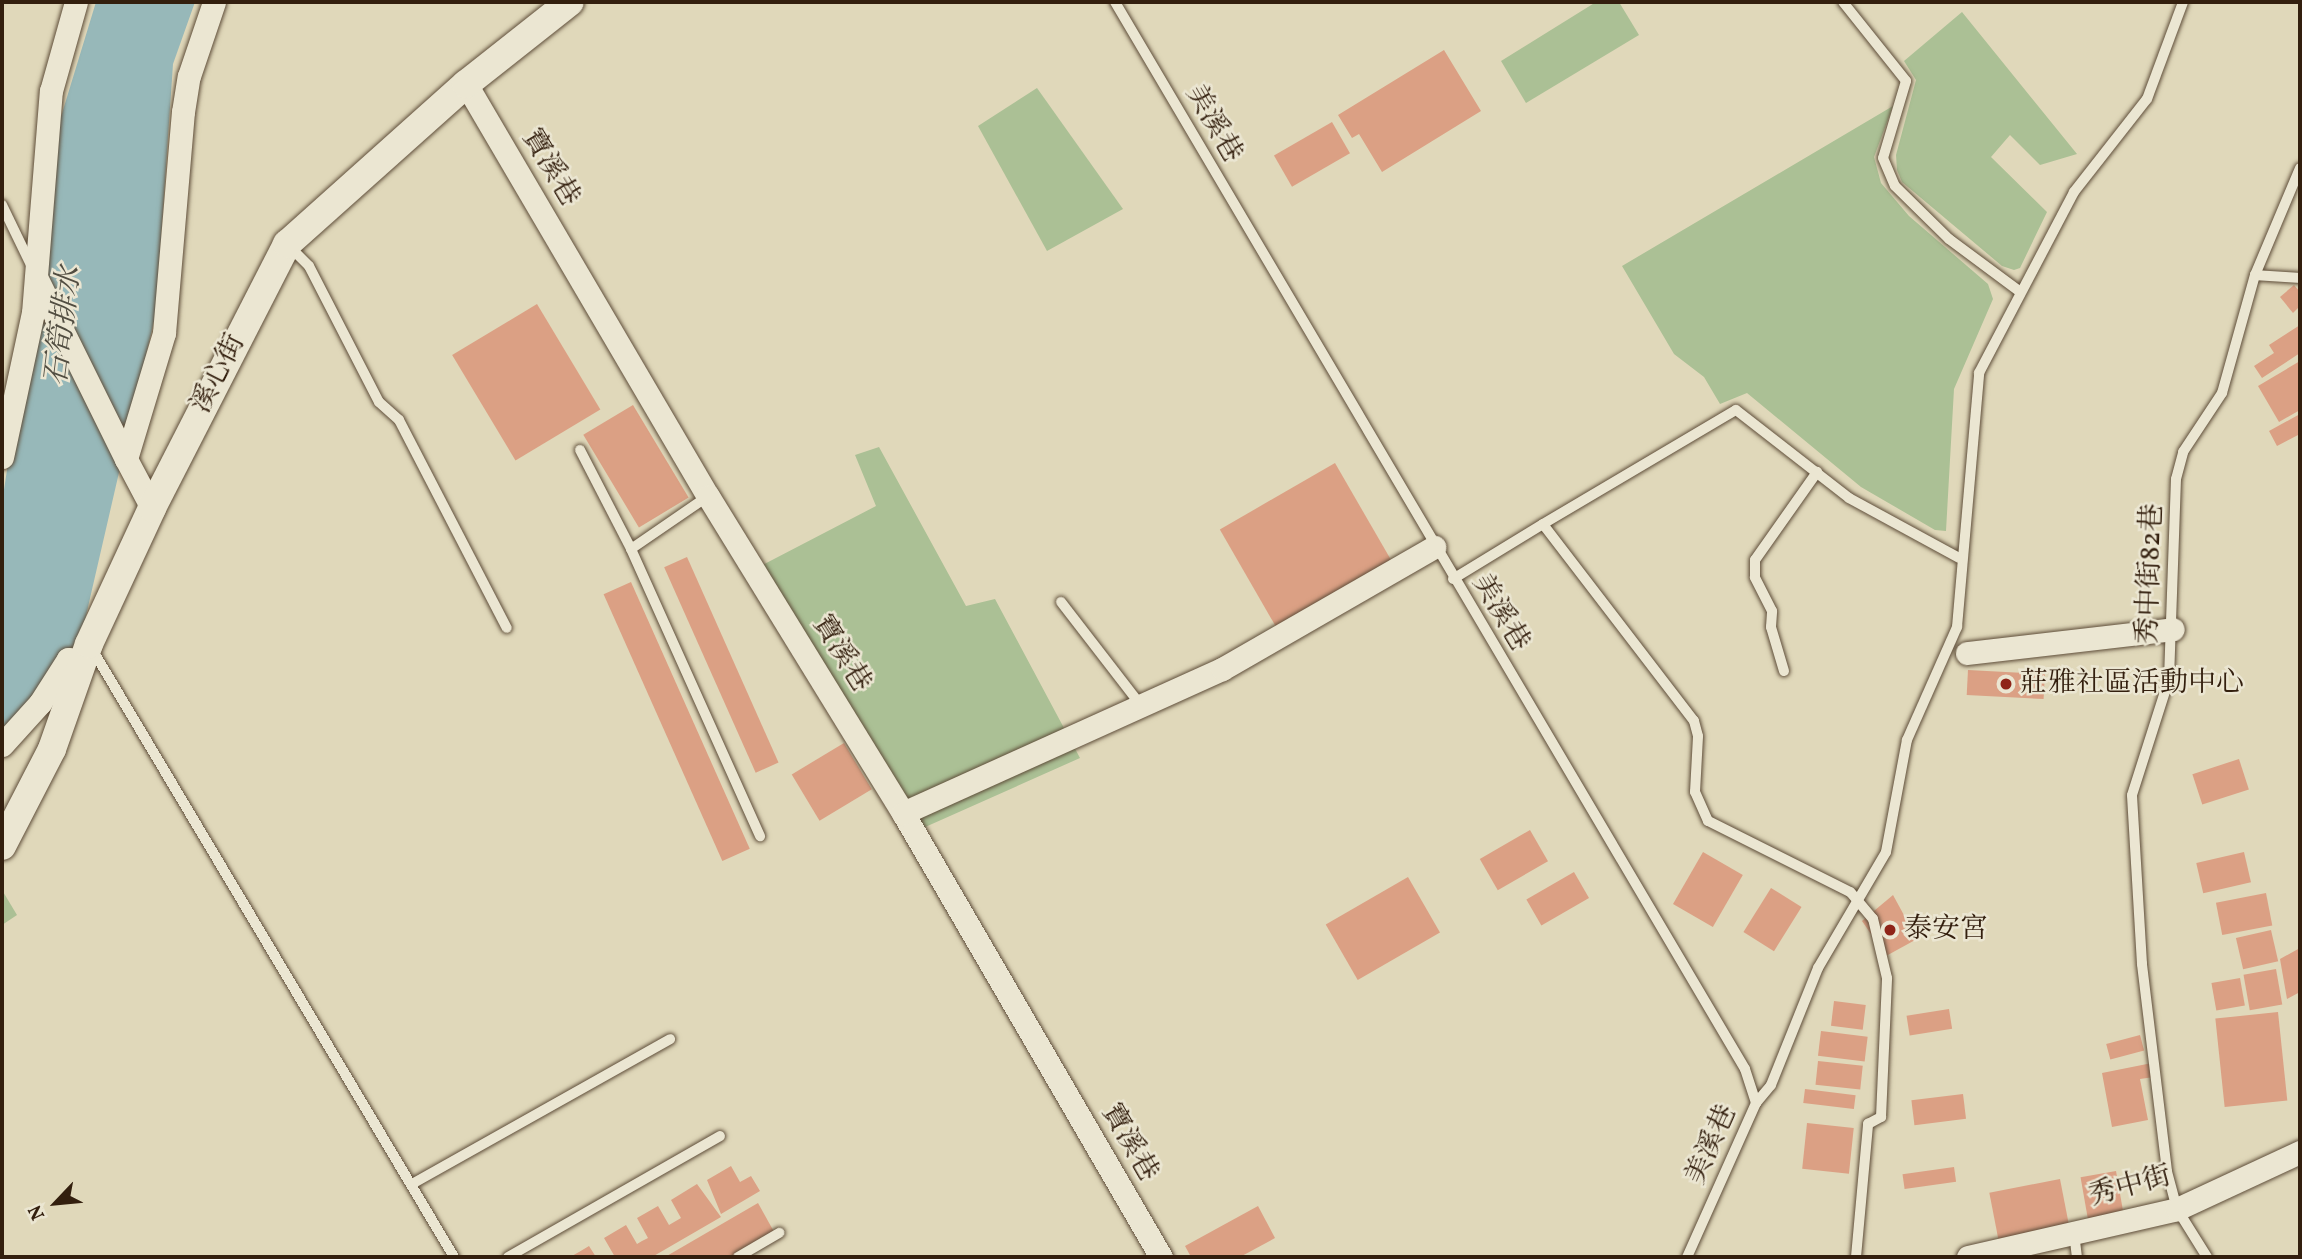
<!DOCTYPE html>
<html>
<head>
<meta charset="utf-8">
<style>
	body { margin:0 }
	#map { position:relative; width:2302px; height:1259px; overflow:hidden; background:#e0d8ba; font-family:Vollkorn,"Noto Serif TC",serif }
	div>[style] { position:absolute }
	.green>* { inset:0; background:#abc095 }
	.water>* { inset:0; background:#97b8b9 }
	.building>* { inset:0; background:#dba084; transform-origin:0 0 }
	.roads { filter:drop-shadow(0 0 2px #5e4d39) drop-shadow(0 0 2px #5e4d39) }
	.service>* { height:10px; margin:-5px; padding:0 5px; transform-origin:5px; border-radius:5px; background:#ebe6d2 }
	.minor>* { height:23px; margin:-11.5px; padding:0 11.5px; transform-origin:11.5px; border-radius:11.5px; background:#ebe6d2 }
	.tertiary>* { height:28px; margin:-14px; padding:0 14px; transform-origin:14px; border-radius:14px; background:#ebe6d2 }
	.dots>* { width:19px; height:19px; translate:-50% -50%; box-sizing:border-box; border:4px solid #ebe6d2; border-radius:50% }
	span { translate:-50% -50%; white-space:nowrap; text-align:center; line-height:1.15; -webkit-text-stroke:5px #ebe6d2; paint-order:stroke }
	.street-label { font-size:28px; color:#331f0e }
	.poi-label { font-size:28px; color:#331f0e }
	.left { translate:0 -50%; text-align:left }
	.water-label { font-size:30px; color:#514d41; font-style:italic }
	.frame { position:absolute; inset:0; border:4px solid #331f0e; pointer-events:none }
	.north { position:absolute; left:21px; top:1168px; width:70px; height:70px; -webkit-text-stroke:5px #ebe6d2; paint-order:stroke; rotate:244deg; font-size:19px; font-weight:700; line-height:28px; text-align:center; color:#331f0e }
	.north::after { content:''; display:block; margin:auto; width:24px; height:32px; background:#331f0e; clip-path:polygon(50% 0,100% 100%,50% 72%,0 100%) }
</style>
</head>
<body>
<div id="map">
	<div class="green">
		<i style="clip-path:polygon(1596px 2px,1619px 2px,1639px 35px,1526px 103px,1501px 61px)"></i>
		<i style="clip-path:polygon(1962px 12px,2077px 154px,2040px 165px,2010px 135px,1991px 157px,2047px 212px,2020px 268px,2014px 270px,2002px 266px,1902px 182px,1897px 170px,1896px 155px,1916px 80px,1904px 61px)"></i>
		<i style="clip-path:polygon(1037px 88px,1123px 209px,1047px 251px,978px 126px)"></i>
		<i style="clip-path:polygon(1893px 106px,1874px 157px,1881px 183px,1909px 216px,1988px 284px,1993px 299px,1954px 389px,1946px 531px,1935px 530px,1861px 487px,1747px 393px,1720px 404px,1704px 377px,1674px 354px,1622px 266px)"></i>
		<i style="clip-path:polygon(879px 447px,966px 606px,995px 599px,1080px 758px,914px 832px,755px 569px,876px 506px,855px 455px)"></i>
		<i style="clip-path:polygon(2px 890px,17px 915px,2px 925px)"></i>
	</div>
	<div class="water">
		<i style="clip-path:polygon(96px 2px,195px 2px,173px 64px,156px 312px,76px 659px,2px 754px,2px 503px,60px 120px)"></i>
	</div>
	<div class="building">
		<i style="clip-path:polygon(1444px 50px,1481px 111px,1382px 172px,1359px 134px,1352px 138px,1338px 115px)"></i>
		<i style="left:1332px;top:122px;width:36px;height:67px;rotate:60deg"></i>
		<i style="clip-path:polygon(2294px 285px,2300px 292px,2300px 306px,2293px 313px,2280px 297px)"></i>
		<i style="left:537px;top:304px;width:123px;height:99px;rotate:59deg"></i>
		<i style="clip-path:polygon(2300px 325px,2300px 353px,2262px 378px,2254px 366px,2274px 353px,2269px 345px)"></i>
		<i style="clip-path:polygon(2300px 361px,2300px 410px,2279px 422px,2258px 386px)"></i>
		<i style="left:633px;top:405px;width:108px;height:58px;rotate:59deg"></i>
		<i style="clip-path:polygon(2300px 414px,2300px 434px,2277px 446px,2269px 431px)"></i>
		<i style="left:1335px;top:463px;width:126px;height:133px;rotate:60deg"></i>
		<i style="left:687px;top:557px;width:225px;height:25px;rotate:66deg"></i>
		<i style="left:631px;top:582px;width:292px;height:30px;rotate:66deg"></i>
		<i style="left:1968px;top:670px;width:77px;height:25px;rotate:3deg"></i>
		<i style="left:844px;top:743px;width:54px;height:61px;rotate:59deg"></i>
		<i style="left:2239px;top:759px;width:32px;height:49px;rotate:72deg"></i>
		<i style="left:1530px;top:830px;width:36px;height:58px;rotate:60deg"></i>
		<i style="left:1703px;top:852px;width:46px;height:60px;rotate:30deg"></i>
		<i style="left:2244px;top:852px;width:31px;height:49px;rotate:77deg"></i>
		<i style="left:1574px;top:872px;width:30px;height:55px;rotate:60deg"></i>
		<i style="left:1408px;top:877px;width:64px;height:95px;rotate:60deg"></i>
		<i style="left:1771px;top:888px;width:36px;height:52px;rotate:32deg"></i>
		<i style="left:2266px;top:893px;width:33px;height:51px;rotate:79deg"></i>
		<i style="clip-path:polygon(1893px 895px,1917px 939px,1886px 956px,1862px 921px)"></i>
		<i style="left:2271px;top:930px;width:32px;height:36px;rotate:77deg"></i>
		<i style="clip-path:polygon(2300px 948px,2300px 992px,2287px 999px,2280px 959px)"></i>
		<i style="left:2276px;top:969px;width:36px;height:33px;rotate:80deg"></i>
		<i style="left:2240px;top:978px;width:28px;height:29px;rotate:80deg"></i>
		<i style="left:1834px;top:1001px;width:32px;height:25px;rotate:7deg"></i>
		<i style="left:1949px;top:1009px;width:20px;height:43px;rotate:81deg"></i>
		<i style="left:2278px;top:1012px;width:89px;height:63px;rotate:84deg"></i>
		<i style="left:1821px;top:1031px;width:47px;height:25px;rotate:7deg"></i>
		<i style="left:2140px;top:1035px;width:16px;height:35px;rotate:75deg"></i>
		<i style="left:1818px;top:1061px;width:45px;height:24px;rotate:6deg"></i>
		<i style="clip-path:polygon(2152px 1063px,2154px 1077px,2140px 1079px,2148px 1120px,2112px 1127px,2102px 1073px)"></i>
		<i style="left:1805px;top:1089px;width:51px;height:14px;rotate:7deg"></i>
		<i style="left:1963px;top:1094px;width:25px;height:52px;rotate:83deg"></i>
		<i style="left:1807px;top:1123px;width:47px;height:46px;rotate:6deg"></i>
		<i style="clip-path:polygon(731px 1166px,740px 1182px,751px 1176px,760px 1191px,721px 1214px,707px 1180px)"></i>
		<i style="left:1954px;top:1167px;width:15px;height:52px;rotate:82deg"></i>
		<i style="left:2116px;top:1171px;width:52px;height:36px;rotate:80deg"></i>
		<i style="left:2060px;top:1179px;width:57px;height:72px;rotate:79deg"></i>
		<i style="clip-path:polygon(697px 1184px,721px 1217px,652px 1257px,615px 1257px,604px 1238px,626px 1225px,637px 1244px,642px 1241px,648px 1238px,637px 1218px,658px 1206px,669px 1225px,681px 1218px,671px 1200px)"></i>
		<i style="clip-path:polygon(758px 1203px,777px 1237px,741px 1257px,665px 1257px)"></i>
		<i style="clip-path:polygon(1258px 1206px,1275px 1238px,1240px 1257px,1191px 1257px,1185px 1246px)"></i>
		<i style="clip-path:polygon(589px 1246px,596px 1257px,570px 1257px,579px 1252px)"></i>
	</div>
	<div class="roads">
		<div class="service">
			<i style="left:1115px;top:2px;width:1239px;rotate:59.44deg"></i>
			<i style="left:1745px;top:1069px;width:36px;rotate:72deg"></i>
			<i style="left:1756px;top:1103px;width:169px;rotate:114.1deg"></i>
			<i style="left:1843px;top:2px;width:101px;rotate:51.4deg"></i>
			<i style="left:1906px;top:81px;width:80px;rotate:106.6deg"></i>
			<i style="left:1883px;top:158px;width:30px;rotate:67deg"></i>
			<i style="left:1895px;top:186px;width:76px;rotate:44.5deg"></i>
			<i style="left:1949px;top:239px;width:87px;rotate:36.6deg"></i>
			<i style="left:2px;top:205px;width:69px;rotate:64.2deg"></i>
			<i style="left:289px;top:246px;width:28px;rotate:45deg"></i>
			<i style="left:309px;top:266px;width:153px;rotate:62.8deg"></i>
			<i style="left:379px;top:402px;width:27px;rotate:42deg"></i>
			<i style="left:399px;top:420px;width:234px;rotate:62.6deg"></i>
			<i style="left:2255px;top:275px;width:45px;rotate:3.8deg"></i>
			<i style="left:580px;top:450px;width:111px;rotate:62.7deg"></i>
			<i style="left:631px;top:549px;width:315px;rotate:65.8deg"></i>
			<i style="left:631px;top:549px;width:93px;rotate:-34.5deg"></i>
			<i style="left:1453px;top:579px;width:105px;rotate:-31.4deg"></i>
			<i style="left:1061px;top:602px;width:128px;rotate:52.3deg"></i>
			<i style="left:92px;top:649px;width:708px;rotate:59.23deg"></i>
			<i style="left:1784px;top:671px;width:46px;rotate:-106.5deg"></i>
			<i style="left:1771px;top:627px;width:16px;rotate:-86deg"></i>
			<i style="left:1772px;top:611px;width:38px;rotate:-117deg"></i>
			<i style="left:1755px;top:577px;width:17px;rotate:-90deg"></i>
			<i style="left:1755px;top:560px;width:108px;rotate:-54.8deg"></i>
			<i style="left:1756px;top:1103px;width:23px;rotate:-50deg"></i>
			<i style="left:1771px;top:1085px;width:126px;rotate:-68.1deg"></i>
			<i style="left:1818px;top:968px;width:134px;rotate:-59.6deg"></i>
			<i style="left:1886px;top:852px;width:114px;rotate:-79.4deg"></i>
			<i style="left:1907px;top:740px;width:124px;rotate:-66.1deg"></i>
			<i style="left:1957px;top:627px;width:255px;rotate:-85deg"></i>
			<i style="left:1979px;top:373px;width:204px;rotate:-62.3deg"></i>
			<i style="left:2074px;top:192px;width:118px;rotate:-51.9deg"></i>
			<i style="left:2147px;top:99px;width:103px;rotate:-69.6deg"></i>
			<i style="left:412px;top:1184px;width:296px;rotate:-29.3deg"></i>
			<i style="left:2074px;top:1233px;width:24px;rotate:83deg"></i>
			<i style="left:508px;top:1257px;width:244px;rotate:-29.7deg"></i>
			<i style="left:738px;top:1257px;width:48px;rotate:-30.3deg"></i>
			<i style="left:1856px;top:1257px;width:134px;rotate:-84.8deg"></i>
			<i style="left:1868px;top:1124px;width:15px;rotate:-28deg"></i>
			<i style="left:1881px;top:1117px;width:139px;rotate:-87.5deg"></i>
			<i style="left:1887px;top:978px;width:61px;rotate:-103.3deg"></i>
			<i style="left:1873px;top:919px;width:35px;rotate:-130deg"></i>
			<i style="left:1850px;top:892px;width:159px;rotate:-153.4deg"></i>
			<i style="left:1708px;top:821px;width:32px;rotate:-114deg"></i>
			<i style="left:1695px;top:792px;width:56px;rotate:-86.9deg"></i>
			<i style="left:1698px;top:736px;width:16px;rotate:-105deg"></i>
			<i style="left:1694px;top:721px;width:248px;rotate:-127.5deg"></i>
			<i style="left:1543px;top:524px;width:224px;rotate:-30.6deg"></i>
			<i style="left:1736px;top:410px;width:143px;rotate:37.9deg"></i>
			<i style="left:1849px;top:498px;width:125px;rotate:28.6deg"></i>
			<i style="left:2207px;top:1257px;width:57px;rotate:-122deg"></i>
			<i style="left:2177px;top:1209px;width:39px;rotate:-105deg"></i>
			<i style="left:2167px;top:1171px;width:209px;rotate:-96.9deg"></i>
			<i style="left:2142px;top:964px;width:169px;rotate:-93.4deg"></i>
			<i style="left:2132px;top:795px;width:122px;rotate:-72.3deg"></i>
			<i style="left:2169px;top:679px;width:200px;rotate:-88deg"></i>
			<i style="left:2176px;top:479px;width:28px;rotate:-75deg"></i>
			<i style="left:2183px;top:452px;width:71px;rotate:-56.5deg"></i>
			<i style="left:2222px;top:393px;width:123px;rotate:-74.4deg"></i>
			<i style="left:2255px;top:275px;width:116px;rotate:-67.2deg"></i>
		</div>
		<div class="minor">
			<i style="left:466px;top:84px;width:478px;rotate:59.6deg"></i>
			<i style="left:708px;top:496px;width:372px;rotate:58.4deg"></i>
			<i style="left:903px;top:813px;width:514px;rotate:59.84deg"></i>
			<i style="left:37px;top:279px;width:201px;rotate:63.7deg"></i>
			<i style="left:2px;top:457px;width:147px;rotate:-77.9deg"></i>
			<i style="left:33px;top:313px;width:223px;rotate:-85.4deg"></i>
			<i style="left:51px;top:91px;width:92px;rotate:-74.3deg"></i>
			<i style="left:152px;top:508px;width:55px;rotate:-118deg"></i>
			<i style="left:126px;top:459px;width:132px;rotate:-73.2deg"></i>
			<i style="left:164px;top:333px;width:222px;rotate:-85.1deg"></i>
			<i style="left:183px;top:112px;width:36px;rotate:-81deg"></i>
			<i style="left:189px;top:76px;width:78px;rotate:-71.3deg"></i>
			<i style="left:1967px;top:653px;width:207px;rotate:-6.6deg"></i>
			<i style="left:2px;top:745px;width:57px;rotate:-47.9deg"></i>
			<i style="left:40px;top:703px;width:52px;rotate:-57.5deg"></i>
			<i style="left:68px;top:659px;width:15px;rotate:8deg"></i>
			<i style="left:903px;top:813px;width:350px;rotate:-24.3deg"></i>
			<i style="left:1222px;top:669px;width:245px;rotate:-29.9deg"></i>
			<i style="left:1968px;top:1257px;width:214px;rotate:-12.9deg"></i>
			<i style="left:2177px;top:1209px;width:136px;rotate:-24.9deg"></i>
		</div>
		<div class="tertiary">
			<i style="left:2px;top:846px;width:109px;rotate:-62.7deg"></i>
			<i style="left:52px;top:749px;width:111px;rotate:-70.6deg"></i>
			<i style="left:89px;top:644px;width:150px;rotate:-65.1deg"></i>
			<i style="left:152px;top:508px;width:297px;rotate:-62.9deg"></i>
			<i style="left:287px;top:244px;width:240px;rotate:-41.8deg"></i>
			<i style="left:466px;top:84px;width:132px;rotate:-38.3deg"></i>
		</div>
	</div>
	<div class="dots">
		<i style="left:2006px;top:684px;background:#8f2418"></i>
		<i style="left:1890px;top:930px;background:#8f2418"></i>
	</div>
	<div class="street-label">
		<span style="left:1213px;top:124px;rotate:60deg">美溪巷</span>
		<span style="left:550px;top:168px;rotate:59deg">寶溪巷</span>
		<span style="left:219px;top:374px;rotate:-63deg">溪心街</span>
		<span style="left:2151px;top:574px;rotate:-88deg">秀中街82巷</span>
		<span style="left:1500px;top:613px;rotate:59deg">美溪巷</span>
		<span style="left:841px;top:654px;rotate:58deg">寶溪巷</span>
		<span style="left:1129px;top:1143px;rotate:60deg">寶溪巷</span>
		<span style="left:1712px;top:1145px;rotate:-66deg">美溪巷</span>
		<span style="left:2130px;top:1187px;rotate:-15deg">秀中街</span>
	</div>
	<div class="poi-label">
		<span class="left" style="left:2020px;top:684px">莊雅社區活動中心</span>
		<span class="left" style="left:1904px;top:930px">泰安宮</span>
	</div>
	<div class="water-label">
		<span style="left:64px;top:326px;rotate:-83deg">石筍排水</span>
	</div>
	<div class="frame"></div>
	<div class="north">N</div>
</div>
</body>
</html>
